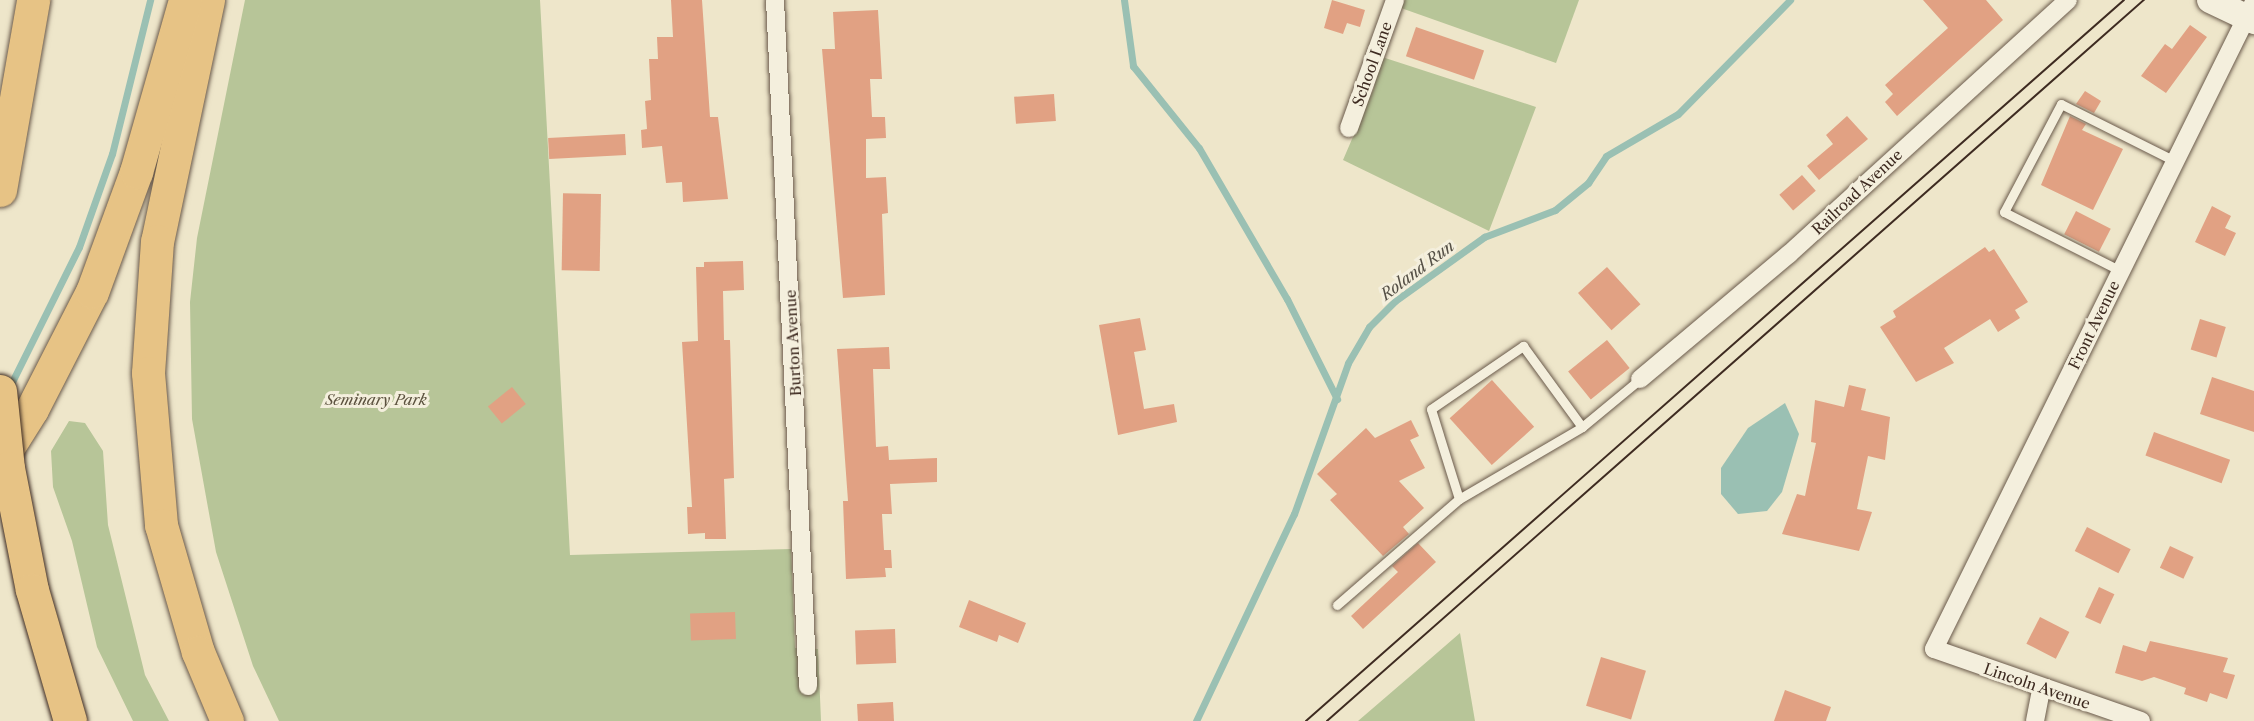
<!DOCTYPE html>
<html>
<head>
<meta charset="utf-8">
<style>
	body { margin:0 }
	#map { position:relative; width:2254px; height:721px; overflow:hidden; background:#eee6ca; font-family:"Libre Caslon Text",serif }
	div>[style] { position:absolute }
	.green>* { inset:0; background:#b7c598 }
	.water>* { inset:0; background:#9ac0b3 }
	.stream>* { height:7px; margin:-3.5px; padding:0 3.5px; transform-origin:3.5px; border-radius:3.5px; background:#9ac0b3 }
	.building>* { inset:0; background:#e1a183; transform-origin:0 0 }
	.roads { filter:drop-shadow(0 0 2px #6a5a4b) drop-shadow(0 0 2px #6a5a4b) }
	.service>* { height:9px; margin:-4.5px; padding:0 4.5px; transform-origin:4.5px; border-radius:4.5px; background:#f4efdd }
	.minor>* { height:18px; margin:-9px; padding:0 9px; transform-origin:9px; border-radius:9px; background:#f4efdd }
	.secondary>* { height:26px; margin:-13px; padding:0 13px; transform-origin:13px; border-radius:13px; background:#f4efdd }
	.motorway>* { height:33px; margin:-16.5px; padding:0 16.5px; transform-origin:16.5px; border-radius:16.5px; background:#e7c385 }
	.tram>* { height:1.5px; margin:-0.75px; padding:0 0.75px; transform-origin:0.75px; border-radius:0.75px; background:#3e2b21 }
	.bridges { filter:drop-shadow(0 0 2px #3e2b21) drop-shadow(0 0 2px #3e2b21) }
	.motorway-bridge>* { height:33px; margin:-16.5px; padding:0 16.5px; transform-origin:16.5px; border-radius:16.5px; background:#e7c385 }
	span { translate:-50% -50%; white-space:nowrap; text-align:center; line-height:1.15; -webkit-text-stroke:6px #f4efdd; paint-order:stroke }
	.street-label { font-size:15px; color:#3e2b21 }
	.park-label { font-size:15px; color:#5c523f; font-style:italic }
	.water-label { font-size:16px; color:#555046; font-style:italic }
</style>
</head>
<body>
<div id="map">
	<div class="green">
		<i style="clip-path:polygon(245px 0,540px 0,570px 555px,791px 549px,795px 648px,818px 649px,821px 721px,279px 721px,253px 666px,216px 552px,192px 419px,190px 302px,197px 238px)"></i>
		<i style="clip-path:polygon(1404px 0,1579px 0,1556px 63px,1401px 8px)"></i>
		<i style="clip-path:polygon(1379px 56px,1536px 107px,1489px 231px,1343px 160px,1374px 88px)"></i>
		<i style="clip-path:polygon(69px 421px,85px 423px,103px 451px,108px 525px,145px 675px,169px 721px,133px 721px,97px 647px,72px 541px,53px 487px,51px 451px)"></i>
		<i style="clip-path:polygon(1460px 633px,1475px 721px,1358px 721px,1415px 672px)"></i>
	</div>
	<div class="water">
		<i style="clip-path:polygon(1785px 403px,1799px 434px,1782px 492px,1767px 511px,1738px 514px,1721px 494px,1721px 468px,1748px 428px)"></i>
	</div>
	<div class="stream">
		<i style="left:1124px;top:0;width:67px;rotate:82.2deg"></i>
		<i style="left:1133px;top:66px;width:105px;rotate:51.2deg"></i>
		<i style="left:1199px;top:148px;width:175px;rotate:59.8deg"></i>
		<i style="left:1287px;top:299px;width:112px;rotate:63.4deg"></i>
		<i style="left:9px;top:388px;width:157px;rotate:-63.6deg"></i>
		<i style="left:79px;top:247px;width:99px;rotate:-70.5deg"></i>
		<i style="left:112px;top:154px;width:159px;rotate:-76.1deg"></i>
		<i style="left:1196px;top:721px;width:229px;rotate:-64.7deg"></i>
		<i style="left:1294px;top:514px;width:160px;rotate:-70.3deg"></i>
		<i style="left:1348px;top:363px;width:42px;rotate:-59.7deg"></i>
		<i style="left:1369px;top:327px;width:37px;rotate:-45deg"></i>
		<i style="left:1395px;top:301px;width:110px;rotate:-35.7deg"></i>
		<i style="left:1484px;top:237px;width:76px;rotate:-20.8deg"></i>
		<i style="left:1555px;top:210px;width:43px;rotate:-39.3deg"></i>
		<i style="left:1588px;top:183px;width:32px;rotate:-56deg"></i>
		<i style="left:1606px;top:156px;width:83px;rotate:-30.3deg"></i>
		<i style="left:1678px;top:114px;width:160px;rotate:-45.5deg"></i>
	</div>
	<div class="building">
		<i style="clip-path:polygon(671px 0,702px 0,710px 117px,718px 117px,728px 199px,683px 202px,682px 182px,666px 183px,662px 146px,642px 148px,641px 130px,647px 129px,645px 101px,651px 100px,649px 59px,658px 59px,657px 37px,673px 37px)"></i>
		<i style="clip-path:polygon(1332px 0,1365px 10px,1360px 27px,1347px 23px,1343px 34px,1324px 28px)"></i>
		<i style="clip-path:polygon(1923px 0,1986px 0,2003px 20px,1897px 116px,1885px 102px,1893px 94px,1885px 85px,1948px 28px)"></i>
		<i style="clip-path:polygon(878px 10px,882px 79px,870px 79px,872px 117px,885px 117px,886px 138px,866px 139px,866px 178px,886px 177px,888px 213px,882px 214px,885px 295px,843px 298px,822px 49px,835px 49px,833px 12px)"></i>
		<i style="clip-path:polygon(2190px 25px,2207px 37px,2166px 93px,2141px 76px,2165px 44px,2172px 49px)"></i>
		<i style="left:1416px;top:27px;width:72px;height:31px;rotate:19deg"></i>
		<i style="clip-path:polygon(2085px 91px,2101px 101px,2094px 113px,2076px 104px)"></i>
		<i style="left:1054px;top:94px;width:27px;height:40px;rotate:86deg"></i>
		<i style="clip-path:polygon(1847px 116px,1868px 139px,1819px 180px,1807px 166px,1833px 144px,1826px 135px)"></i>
		<i style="clip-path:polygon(2070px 116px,2086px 124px,2082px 130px,2123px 149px,2093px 210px,2041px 185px)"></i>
		<i style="left:625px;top:134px;width:21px;height:77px;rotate:87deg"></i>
		<i style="left:1802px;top:175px;width:21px;height:30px;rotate:49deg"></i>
		<i style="left:601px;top:194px;width:77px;height:38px;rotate:91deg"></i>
		<i style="clip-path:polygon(2212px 206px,2231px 216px,2225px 228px,2236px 233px,2225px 256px,2195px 242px)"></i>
		<i style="left:2076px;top:211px;width:39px;height:26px;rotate:27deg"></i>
		<i style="clip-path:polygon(1985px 247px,1989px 252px,1994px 249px,2028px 302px,2015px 310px,2020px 318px,1998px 332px,1990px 319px,1944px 348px,1954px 363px,1916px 382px,1880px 327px,1896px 317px,1893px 311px)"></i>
		<i style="clip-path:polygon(743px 261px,744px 290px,723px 291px,724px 340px,730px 340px,734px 478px,724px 479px,726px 539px,705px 539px,705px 533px,688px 534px,687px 507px,692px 507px,682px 342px,698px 341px,696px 267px,704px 267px,704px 262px)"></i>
		<i style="left:1607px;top:267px;width:50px;height:39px;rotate:48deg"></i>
		<i style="clip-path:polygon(1140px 318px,1146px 350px,1134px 352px,1144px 409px,1174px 404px,1177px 422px,1118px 435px,1099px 325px)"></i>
		<i style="left:2200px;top:319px;width:27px;height:32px;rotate:17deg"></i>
		<i style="left:1607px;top:340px;width:36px;height:50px;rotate:51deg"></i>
		<i style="clip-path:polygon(889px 347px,890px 369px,873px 369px,876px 447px,888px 446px,889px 460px,937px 458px,937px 482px,890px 484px,892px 514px,882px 514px,884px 550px,891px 550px,892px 568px,885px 568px,886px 577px,846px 579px,843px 501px,848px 501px,837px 349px)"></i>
		<i style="clip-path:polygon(2212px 377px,2254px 391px,2254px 432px,2200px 414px)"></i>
		<i style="left:1492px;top:380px;width:63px;height:57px;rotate:48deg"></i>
		<i style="clip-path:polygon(1849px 385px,1866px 389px,1861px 410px,1890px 417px,1885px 460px,1868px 456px,1857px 509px,1872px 512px,1859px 551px,1782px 534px,1797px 494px,1805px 496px,1816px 443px,1811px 442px,1815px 400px,1844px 407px)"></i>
		<i style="left:512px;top:387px;width:22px;height:31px;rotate:51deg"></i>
		<i style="clip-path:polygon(1411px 420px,1419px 436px,1410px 440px,1425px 468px,1399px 481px,1424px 508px,1403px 527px,1409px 534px,1383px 556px,1330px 500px,1337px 494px,1317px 474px,1366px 428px,1375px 438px)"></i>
		<i style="left:2154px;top:432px;width:81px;height:25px;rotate:20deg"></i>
		<i style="left:2087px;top:527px;width:49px;height:27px;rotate:27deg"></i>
		<i style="clip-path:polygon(1418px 543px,1436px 562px,1363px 629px,1351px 616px,1398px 572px,1392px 566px)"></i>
		<i style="left:2170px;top:546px;width:26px;height:24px;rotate:25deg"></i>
		<i style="left:2099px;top:587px;width:17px;height:33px;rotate:25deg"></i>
		<i style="clip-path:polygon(969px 600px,1026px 623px,1018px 643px,999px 635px,997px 642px,959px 627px)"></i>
		<i style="left:735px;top:612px;width:27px;height:45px;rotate:88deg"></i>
		<i style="left:2040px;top:617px;width:33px;height:30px;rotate:27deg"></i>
		<i style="left:895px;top:629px;width:34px;height:40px;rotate:88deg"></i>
		<i style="clip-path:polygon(2150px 641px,2228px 658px,2223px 672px,2235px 675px,2227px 699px,2210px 693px,2207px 702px,2184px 694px,2186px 688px,2154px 677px,2142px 681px,2115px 673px,2123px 645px,2146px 652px)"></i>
		<i style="left:1601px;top:657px;width:47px;height:51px;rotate:17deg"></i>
		<i style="clip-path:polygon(1785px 690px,1831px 707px,1826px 721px,1774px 721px)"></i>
		<i style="left:893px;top:702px;width:19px;height:36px;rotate:87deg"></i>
	</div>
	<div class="roads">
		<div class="service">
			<i style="left:2121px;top:271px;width:131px;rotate:-153.2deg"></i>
			<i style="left:2004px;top:212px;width:122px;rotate:-62.2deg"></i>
			<i style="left:2061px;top:104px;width:127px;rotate:26.6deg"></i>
			<i style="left:1459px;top:499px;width:94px;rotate:-107.3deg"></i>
			<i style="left:1431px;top:409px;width:112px;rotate:-34.4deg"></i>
			<i style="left:1523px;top:346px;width:100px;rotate:53.9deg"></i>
			<i style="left:1337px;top:605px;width:162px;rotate:-41deg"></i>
			<i style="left:1459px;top:499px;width:143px;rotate:-30.3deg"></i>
			<i style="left:1582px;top:427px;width:75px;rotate:-39.6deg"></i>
		</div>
		<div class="minor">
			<i style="left:775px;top:0;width:687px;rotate:87.25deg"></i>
			<i style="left:1349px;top:128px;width:136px;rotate:-70.2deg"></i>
			<i style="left:1640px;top:379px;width:194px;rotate:-40deg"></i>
			<i style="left:1789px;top:254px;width:377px;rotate:-42.3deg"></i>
			<i style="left:2035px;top:721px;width:33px;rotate:-79deg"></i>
			<i style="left:2141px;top:721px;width:219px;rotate:-160.8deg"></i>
			<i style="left:1934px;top:649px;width:722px;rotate:-63.68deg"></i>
		</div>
		<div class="secondary">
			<i style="left:2210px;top:0;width:49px;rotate:25.5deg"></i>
		</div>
		<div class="motorway">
			<i style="left:208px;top:0;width:246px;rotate:101.9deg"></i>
			<i style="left:157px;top:241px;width:132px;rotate:93.9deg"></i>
			<i style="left:148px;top:373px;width:153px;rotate:85.1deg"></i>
			<i style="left:161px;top:525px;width:132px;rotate:73.8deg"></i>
			<i style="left:198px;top:652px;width:75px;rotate:67.2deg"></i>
			<i style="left:0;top:190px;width:193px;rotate:-80.1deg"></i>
			<i style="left:0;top:460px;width:60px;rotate:-57.9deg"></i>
			<i style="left:32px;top:409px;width:131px;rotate:-62.9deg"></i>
			<i style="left:92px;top:292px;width:128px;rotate:-69.9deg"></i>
			<i style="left:136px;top:172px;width:179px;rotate:-74.1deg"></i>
		</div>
	</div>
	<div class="tram">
		<i style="left:1306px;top:721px;width:1090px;rotate:-41.39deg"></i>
		<i style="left:1327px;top:721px;width:1090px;rotate:-41.43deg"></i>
	</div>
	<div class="bridges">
		<div class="motorway-bridge">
			<i style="left:0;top:391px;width:77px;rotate:84.1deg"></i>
			<i style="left:8px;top:468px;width:124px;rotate:78.9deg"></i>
			<i style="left:32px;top:590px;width:136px;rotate:73.8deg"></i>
		</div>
	</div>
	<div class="street-label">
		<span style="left:1372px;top:64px;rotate:-70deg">School Lane</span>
		<span style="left:1857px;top:192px;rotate:-43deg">Railroad Avenue</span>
		<span style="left:2094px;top:325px;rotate:-64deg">Front Avenue</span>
		<span style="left:793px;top:343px;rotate:-93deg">Burton Avenue</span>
		<span style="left:2037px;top:686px;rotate:19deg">Lincoln Avenue</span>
	</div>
	<div class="park-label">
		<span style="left:376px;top:400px">Seminary Park</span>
	</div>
	<div class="water-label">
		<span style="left:1417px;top:270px;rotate:-37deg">Roland Run</span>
	</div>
</div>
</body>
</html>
